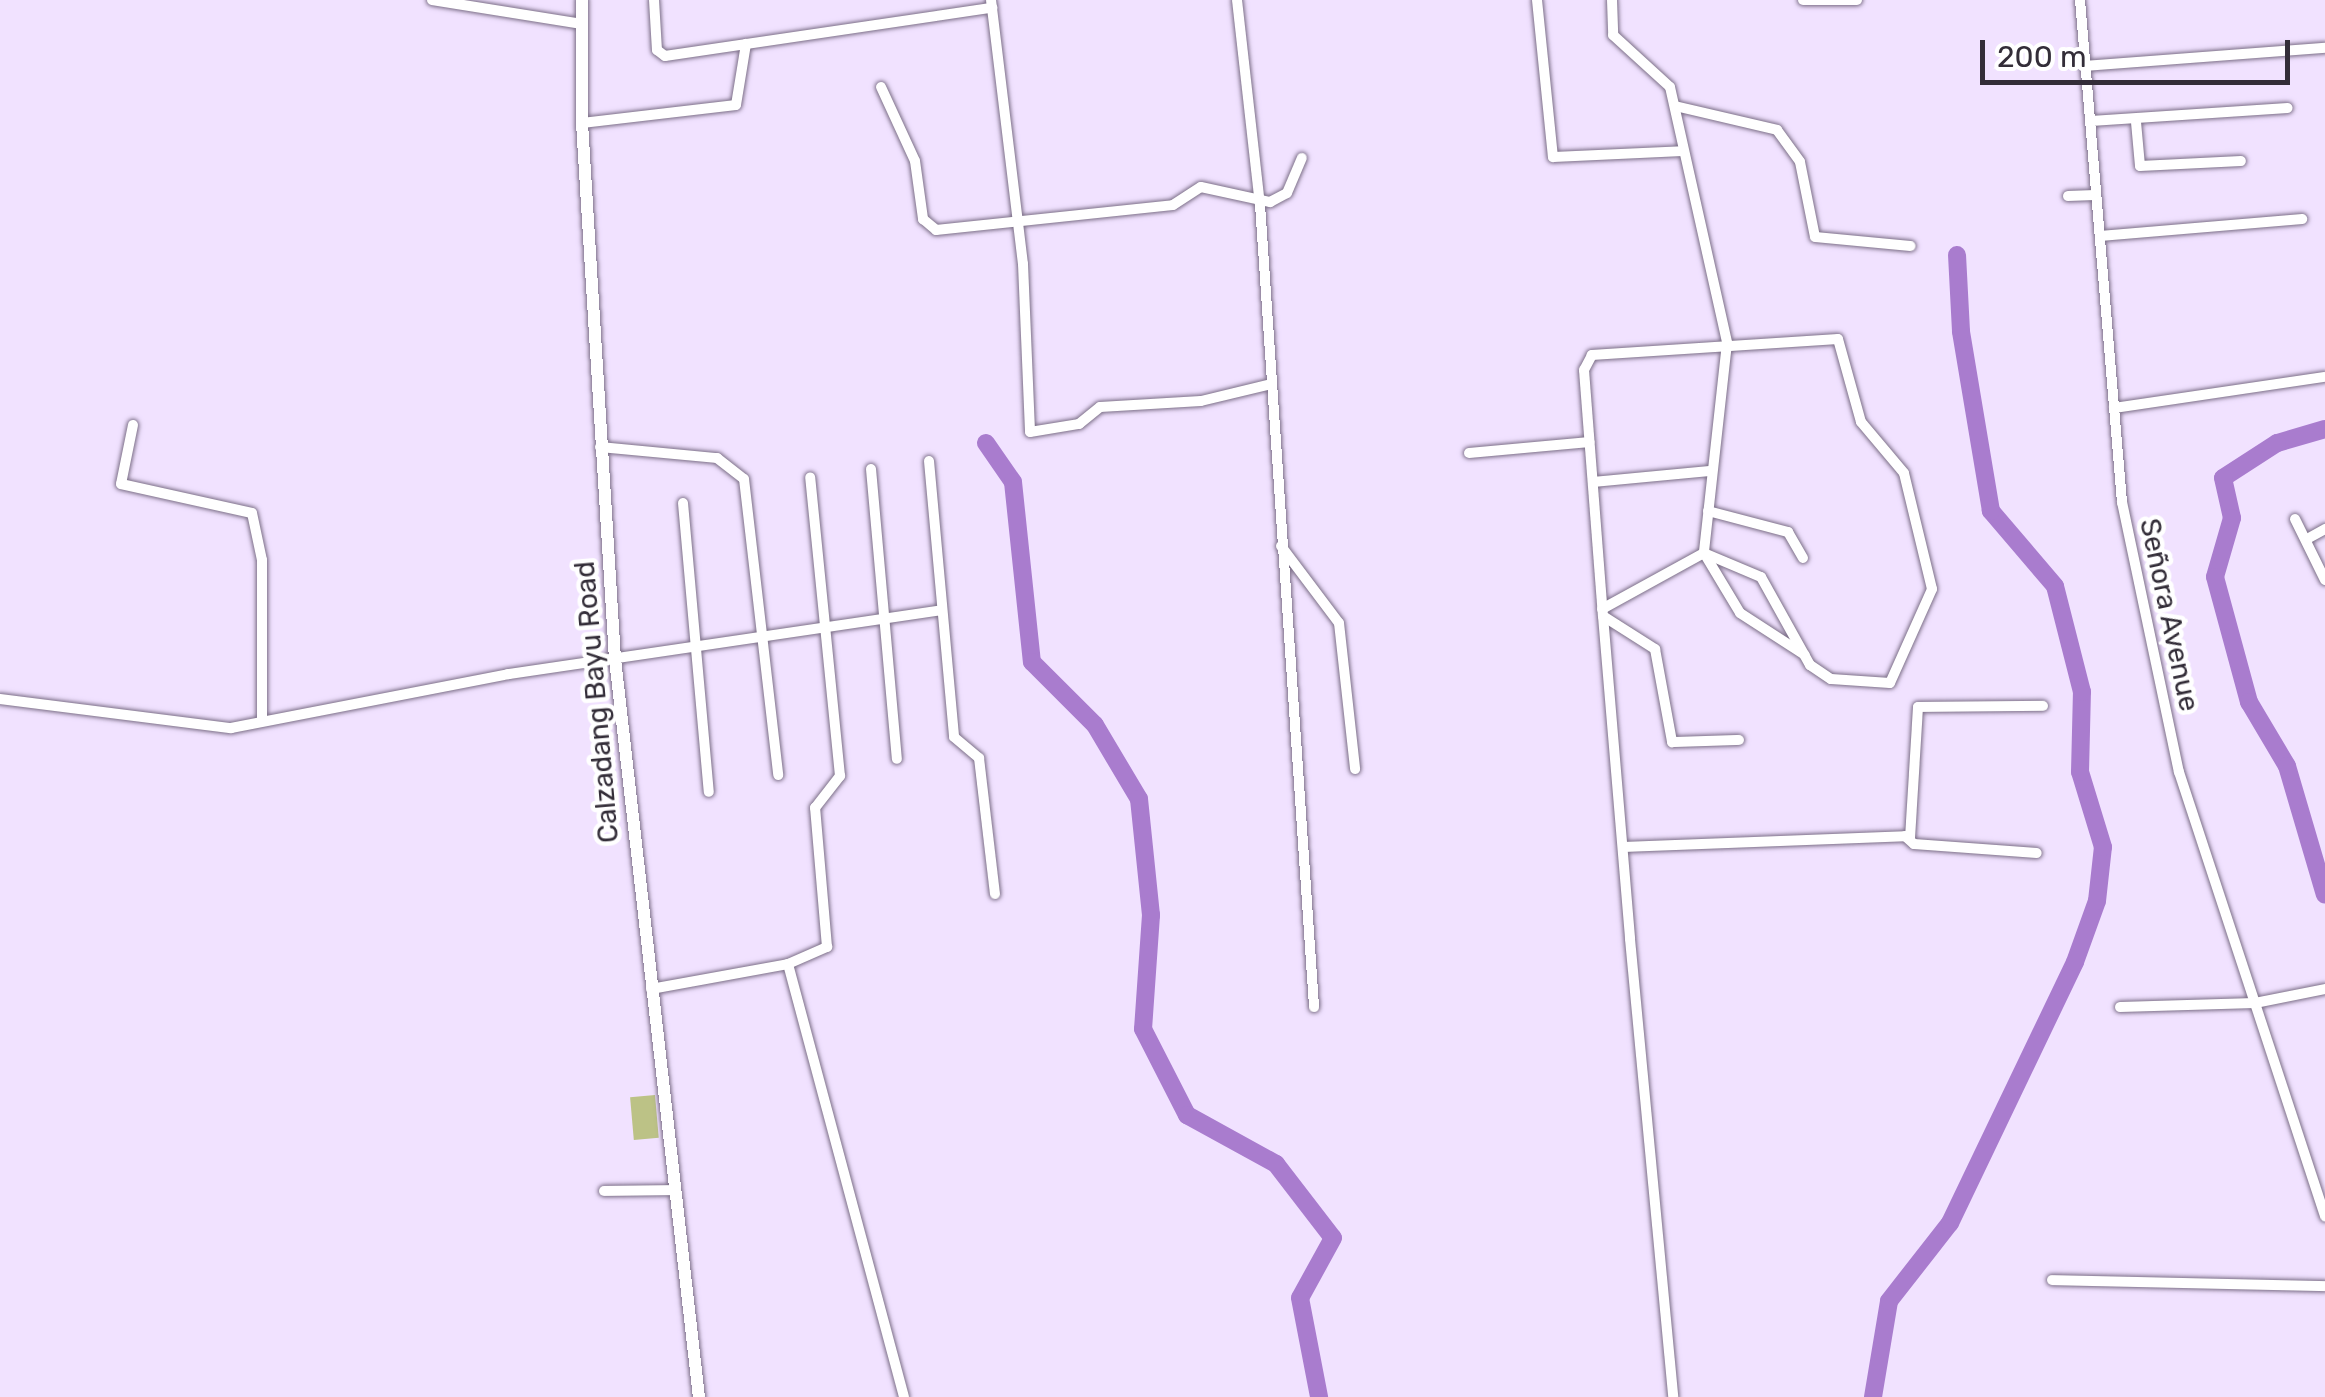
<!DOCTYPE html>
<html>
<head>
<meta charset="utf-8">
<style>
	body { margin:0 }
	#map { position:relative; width:2325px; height:1397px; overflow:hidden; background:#f1e2ff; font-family:Rubik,sans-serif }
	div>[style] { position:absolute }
	.green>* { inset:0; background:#bcc286; transform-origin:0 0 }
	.river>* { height:18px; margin:-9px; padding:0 9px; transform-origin:9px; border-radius:9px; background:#a97cce }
	.roads { filter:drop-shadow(0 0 2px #7c6f88) drop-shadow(0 0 2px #7c6f88) }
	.minor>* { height:10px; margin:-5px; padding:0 5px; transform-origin:5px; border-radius:5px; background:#fff }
	.tertiary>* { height:12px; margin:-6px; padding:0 6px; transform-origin:6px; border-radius:6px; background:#fff }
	span { translate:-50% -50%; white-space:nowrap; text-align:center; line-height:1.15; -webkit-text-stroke:9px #fff; paint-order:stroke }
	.street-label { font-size:28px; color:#332d38 }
	.scale { position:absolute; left:1980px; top:40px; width:310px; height:45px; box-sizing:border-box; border:5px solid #332d38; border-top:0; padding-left:12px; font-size:30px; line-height:35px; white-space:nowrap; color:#332d38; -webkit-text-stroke:8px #fff; paint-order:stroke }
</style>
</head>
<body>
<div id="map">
	<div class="green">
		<i style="left:655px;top:1095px;width:43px;height:25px;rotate:85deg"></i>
	</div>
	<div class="river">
		<i style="left:2325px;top:429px;width:50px;rotate:163.7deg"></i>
		<i style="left:2277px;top:443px;width:64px;rotate:147.1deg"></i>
		<i style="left:2223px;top:478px;width:41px;rotate:77.3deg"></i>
		<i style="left:2232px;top:518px;width:61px;rotate:106.1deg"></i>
		<i style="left:2215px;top:577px;width:130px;rotate:74.8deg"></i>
		<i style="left:2249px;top:702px;width:74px;rotate:59.3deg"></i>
		<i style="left:2287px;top:766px;width:134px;rotate:73.6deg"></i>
		<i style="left:986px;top:443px;width:47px;rotate:55.3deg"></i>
		<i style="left:1013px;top:482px;width:181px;rotate:84deg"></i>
		<i style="left:1032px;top:662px;width:89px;rotate:45deg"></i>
		<i style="left:1095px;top:725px;width:86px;rotate:59.3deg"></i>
		<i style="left:1139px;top:799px;width:117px;rotate:84.1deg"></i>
		<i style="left:1151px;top:915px;width:114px;rotate:94deg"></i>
		<i style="left:1143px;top:1029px;width:97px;rotate:62.9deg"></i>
		<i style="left:1187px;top:1115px;width:102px;rotate:28.8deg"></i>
		<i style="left:1276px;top:1164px;width:93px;rotate:52.4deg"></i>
		<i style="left:1333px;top:1238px;width:68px;rotate:118.8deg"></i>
		<i style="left:1300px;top:1298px;width:101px;rotate:79.1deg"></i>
		<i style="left:1873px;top:1397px;width:97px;rotate:-80.5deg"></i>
		<i style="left:1889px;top:1301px;width:99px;rotate:-52deg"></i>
		<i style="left:1950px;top:1223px;width:289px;rotate:-64.4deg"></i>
		<i style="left:2075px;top:962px;width:65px;rotate:-70.2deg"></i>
		<i style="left:2097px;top:901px;width:54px;rotate:-83.7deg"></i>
		<i style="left:2103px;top:847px;width:78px;rotate:-107deg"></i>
		<i style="left:2080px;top:772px;width:80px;rotate:-88.6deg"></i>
		<i style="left:2082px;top:692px;width:109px;rotate:-104.3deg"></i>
		<i style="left:2055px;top:586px;width:99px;rotate:-130.5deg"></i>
		<i style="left:1991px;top:511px;width:182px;rotate:-99.5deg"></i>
		<i style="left:1961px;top:331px;width:76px;rotate:-93deg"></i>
	</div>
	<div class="roads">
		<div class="minor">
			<i style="left:432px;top:0;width:152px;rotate:9.1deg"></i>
			<i style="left:654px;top:0;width:50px;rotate:86.6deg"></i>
			<i style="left:657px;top:50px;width:10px;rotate:37deg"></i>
			<i style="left:665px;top:56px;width:331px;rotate:-8.4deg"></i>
			<i style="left:992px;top:8px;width:8px;rotate:-97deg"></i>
			<i style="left:1237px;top:0;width:205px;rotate:83.6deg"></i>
			<i style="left:1260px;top:204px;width:805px;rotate:86.15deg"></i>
			<i style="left:1537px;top:0;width:158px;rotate:84.2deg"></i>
			<i style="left:1553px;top:157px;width:130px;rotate:-2.6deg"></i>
			<i style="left:1612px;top:0;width:35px;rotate:88deg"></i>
			<i style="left:1613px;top:35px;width:77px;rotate:42.4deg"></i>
			<i style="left:1670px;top:87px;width:262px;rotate:77.4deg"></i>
			<i style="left:1727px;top:343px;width:211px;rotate:96.3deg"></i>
			<i style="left:1704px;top:553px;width:70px;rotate:59deg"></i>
			<i style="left:1740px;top:613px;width:77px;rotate:32.9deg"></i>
			<i style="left:1803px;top:0;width:54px"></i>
			<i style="left:2080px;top:0;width:504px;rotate:85.22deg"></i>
			<i style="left:2122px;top:502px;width:276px;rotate:78.1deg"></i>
			<i style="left:2179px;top:772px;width:468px;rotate:71.8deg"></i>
			<i style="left:992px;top:8px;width:258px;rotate:83.1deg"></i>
			<i style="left:1023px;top:264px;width:168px;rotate:87.6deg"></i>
			<i style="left:1030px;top:432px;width:50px;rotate:-9.3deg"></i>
			<i style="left:1079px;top:424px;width:27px;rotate:-39deg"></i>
			<i style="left:1100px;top:407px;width:101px;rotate:-3.4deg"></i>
			<i style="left:1201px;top:401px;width:73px;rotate:-13.5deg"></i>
			<i style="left:2084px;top:66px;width:242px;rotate:-4.3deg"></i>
			<i style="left:881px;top:87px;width:81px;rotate:65.3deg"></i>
			<i style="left:915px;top:161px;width:59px;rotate:82.1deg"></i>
			<i style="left:923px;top:219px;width:17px;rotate:40deg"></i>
			<i style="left:936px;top:230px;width:238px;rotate:-6deg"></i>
			<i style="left:1173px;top:205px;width:33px;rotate:-33deg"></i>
			<i style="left:1201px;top:187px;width:71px;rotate:12.3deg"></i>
			<i style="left:1270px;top:202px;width:19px;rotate:-28deg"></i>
			<i style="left:1287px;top:193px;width:38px;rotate:-67deg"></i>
			<i style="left:1675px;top:106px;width:105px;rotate:13.2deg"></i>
			<i style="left:1777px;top:130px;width:39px;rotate:54deg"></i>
			<i style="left:1800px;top:162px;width:76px;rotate:78.7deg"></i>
			<i style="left:1815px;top:237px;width:96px;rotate:5.4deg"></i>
			<i style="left:2091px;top:121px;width:197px;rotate:-3.8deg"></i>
			<i style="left:2136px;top:122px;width:44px;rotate:84.8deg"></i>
			<i style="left:2140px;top:166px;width:101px;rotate:-2.8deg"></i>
			<i style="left:582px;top:123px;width:155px;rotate:-6.7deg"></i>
			<i style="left:736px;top:105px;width:62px;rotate:-80.7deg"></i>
			<i style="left:2068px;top:196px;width:27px;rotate:-2deg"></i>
			<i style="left:2100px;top:236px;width:203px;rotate:-4.8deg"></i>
			<i style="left:2114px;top:408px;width:213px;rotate:-8.4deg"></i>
			<i style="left:133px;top:425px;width:60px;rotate:101.5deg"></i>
			<i style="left:121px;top:484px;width:134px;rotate:12.5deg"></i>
			<i style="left:252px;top:513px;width:48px;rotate:78deg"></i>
			<i style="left:262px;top:560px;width:160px;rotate:90deg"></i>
			<i style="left:600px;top:447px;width:118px;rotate:5.4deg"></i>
			<i style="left:717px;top:458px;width:34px;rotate:38deg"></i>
			<i style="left:744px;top:479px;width:298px;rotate:83.4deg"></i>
			<i style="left:1469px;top:453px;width:121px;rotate:-5.2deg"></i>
			<i style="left:929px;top:461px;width:277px;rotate:84.8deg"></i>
			<i style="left:954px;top:737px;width:33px;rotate:40deg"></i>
			<i style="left:979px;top:758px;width:137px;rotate:83.3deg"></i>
			<i style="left:871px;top:469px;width:291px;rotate:84.9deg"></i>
			<i style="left:1593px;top:482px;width:117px;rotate:-5.4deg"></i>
			<i style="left:683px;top:503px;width:290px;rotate:84.9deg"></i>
			<i style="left:1708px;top:511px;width:83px;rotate:14.7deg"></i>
			<i style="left:1788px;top:532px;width:30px;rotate:60deg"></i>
			<i style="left:2295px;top:519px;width:68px;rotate:63.8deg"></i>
			<i style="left:2307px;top:539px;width:21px;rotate:-29deg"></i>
			<i style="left:1281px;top:546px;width:96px;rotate:53deg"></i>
			<i style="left:1339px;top:623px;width:147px;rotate:83.7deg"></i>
			<i style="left:1602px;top:609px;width:116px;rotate:-28.8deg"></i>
			<i style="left:1704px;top:553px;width:62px;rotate:22.8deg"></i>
			<i style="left:1761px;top:577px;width:101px;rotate:60.9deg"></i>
			<i style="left:1810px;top:665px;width:25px;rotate:34deg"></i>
			<i style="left:1831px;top:679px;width:59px;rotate:3.9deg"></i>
			<i style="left:1890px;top:683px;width:103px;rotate:-65.9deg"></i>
			<i style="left:1932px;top:589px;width:119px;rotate:-103.6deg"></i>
			<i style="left:1904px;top:473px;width:67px;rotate:-130.1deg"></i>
			<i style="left:1861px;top:422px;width:86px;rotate:-105.5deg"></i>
			<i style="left:1838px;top:339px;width:247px;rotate:176.3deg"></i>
			<i style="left:1592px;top:355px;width:17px;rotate:118deg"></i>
			<i style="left:1584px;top:370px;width:247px;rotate:85.6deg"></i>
			<i style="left:1603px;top:616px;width:324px;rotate:85.2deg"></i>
			<i style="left:1630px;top:939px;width:460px;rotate:84.6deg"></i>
			<i style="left:1603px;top:616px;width:62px;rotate:32.4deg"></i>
			<i style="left:1655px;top:649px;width:95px;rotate:79.6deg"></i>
			<i style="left:1672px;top:742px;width:67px;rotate:-1.7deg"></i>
			<i style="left:0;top:699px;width:233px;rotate:7.2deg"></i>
			<i style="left:231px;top:728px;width:283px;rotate:-11deg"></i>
			<i style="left:509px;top:674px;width:436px;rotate:-8.4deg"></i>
			<i style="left:1910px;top:838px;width:131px;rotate:-86.5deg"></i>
			<i style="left:1918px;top:707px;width:125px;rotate:-0.5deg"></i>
			<i style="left:1623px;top:847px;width:282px;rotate:-2.2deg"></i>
			<i style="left:1905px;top:836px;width:12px;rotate:42deg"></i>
			<i style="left:1914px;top:844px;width:123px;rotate:4.2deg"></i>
			<i style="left:788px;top:964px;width:448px;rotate:75deg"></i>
			<i style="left:651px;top:989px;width:139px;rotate:-10.3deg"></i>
			<i style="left:788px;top:964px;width:43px;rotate:-23.6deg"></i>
			<i style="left:827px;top:947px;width:140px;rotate:-94.9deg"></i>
			<i style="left:815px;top:808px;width:41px;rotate:-52deg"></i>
			<i style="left:840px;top:776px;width:300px;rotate:-95.7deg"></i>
			<i style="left:2120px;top:1007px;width:135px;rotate:-1.7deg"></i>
			<i style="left:2255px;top:1003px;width:71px;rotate:-11.3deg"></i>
			<i style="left:604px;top:1191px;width:72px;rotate:-0.8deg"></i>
			<i style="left:2052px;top:1280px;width:273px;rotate:1.3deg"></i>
		</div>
		<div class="tertiary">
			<i style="left:582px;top:0;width:123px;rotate:90deg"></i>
			<i style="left:582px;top:123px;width:537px;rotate:86.48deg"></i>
			<i style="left:615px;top:659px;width:743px;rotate:83.51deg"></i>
		</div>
	</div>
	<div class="street-label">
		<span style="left:2169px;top:615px;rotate:78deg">Señora Avenue</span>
		<span style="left:597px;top:702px;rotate:-95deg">Calzadang Bayu Road</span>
	</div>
	<div class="scale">200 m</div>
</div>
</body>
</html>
